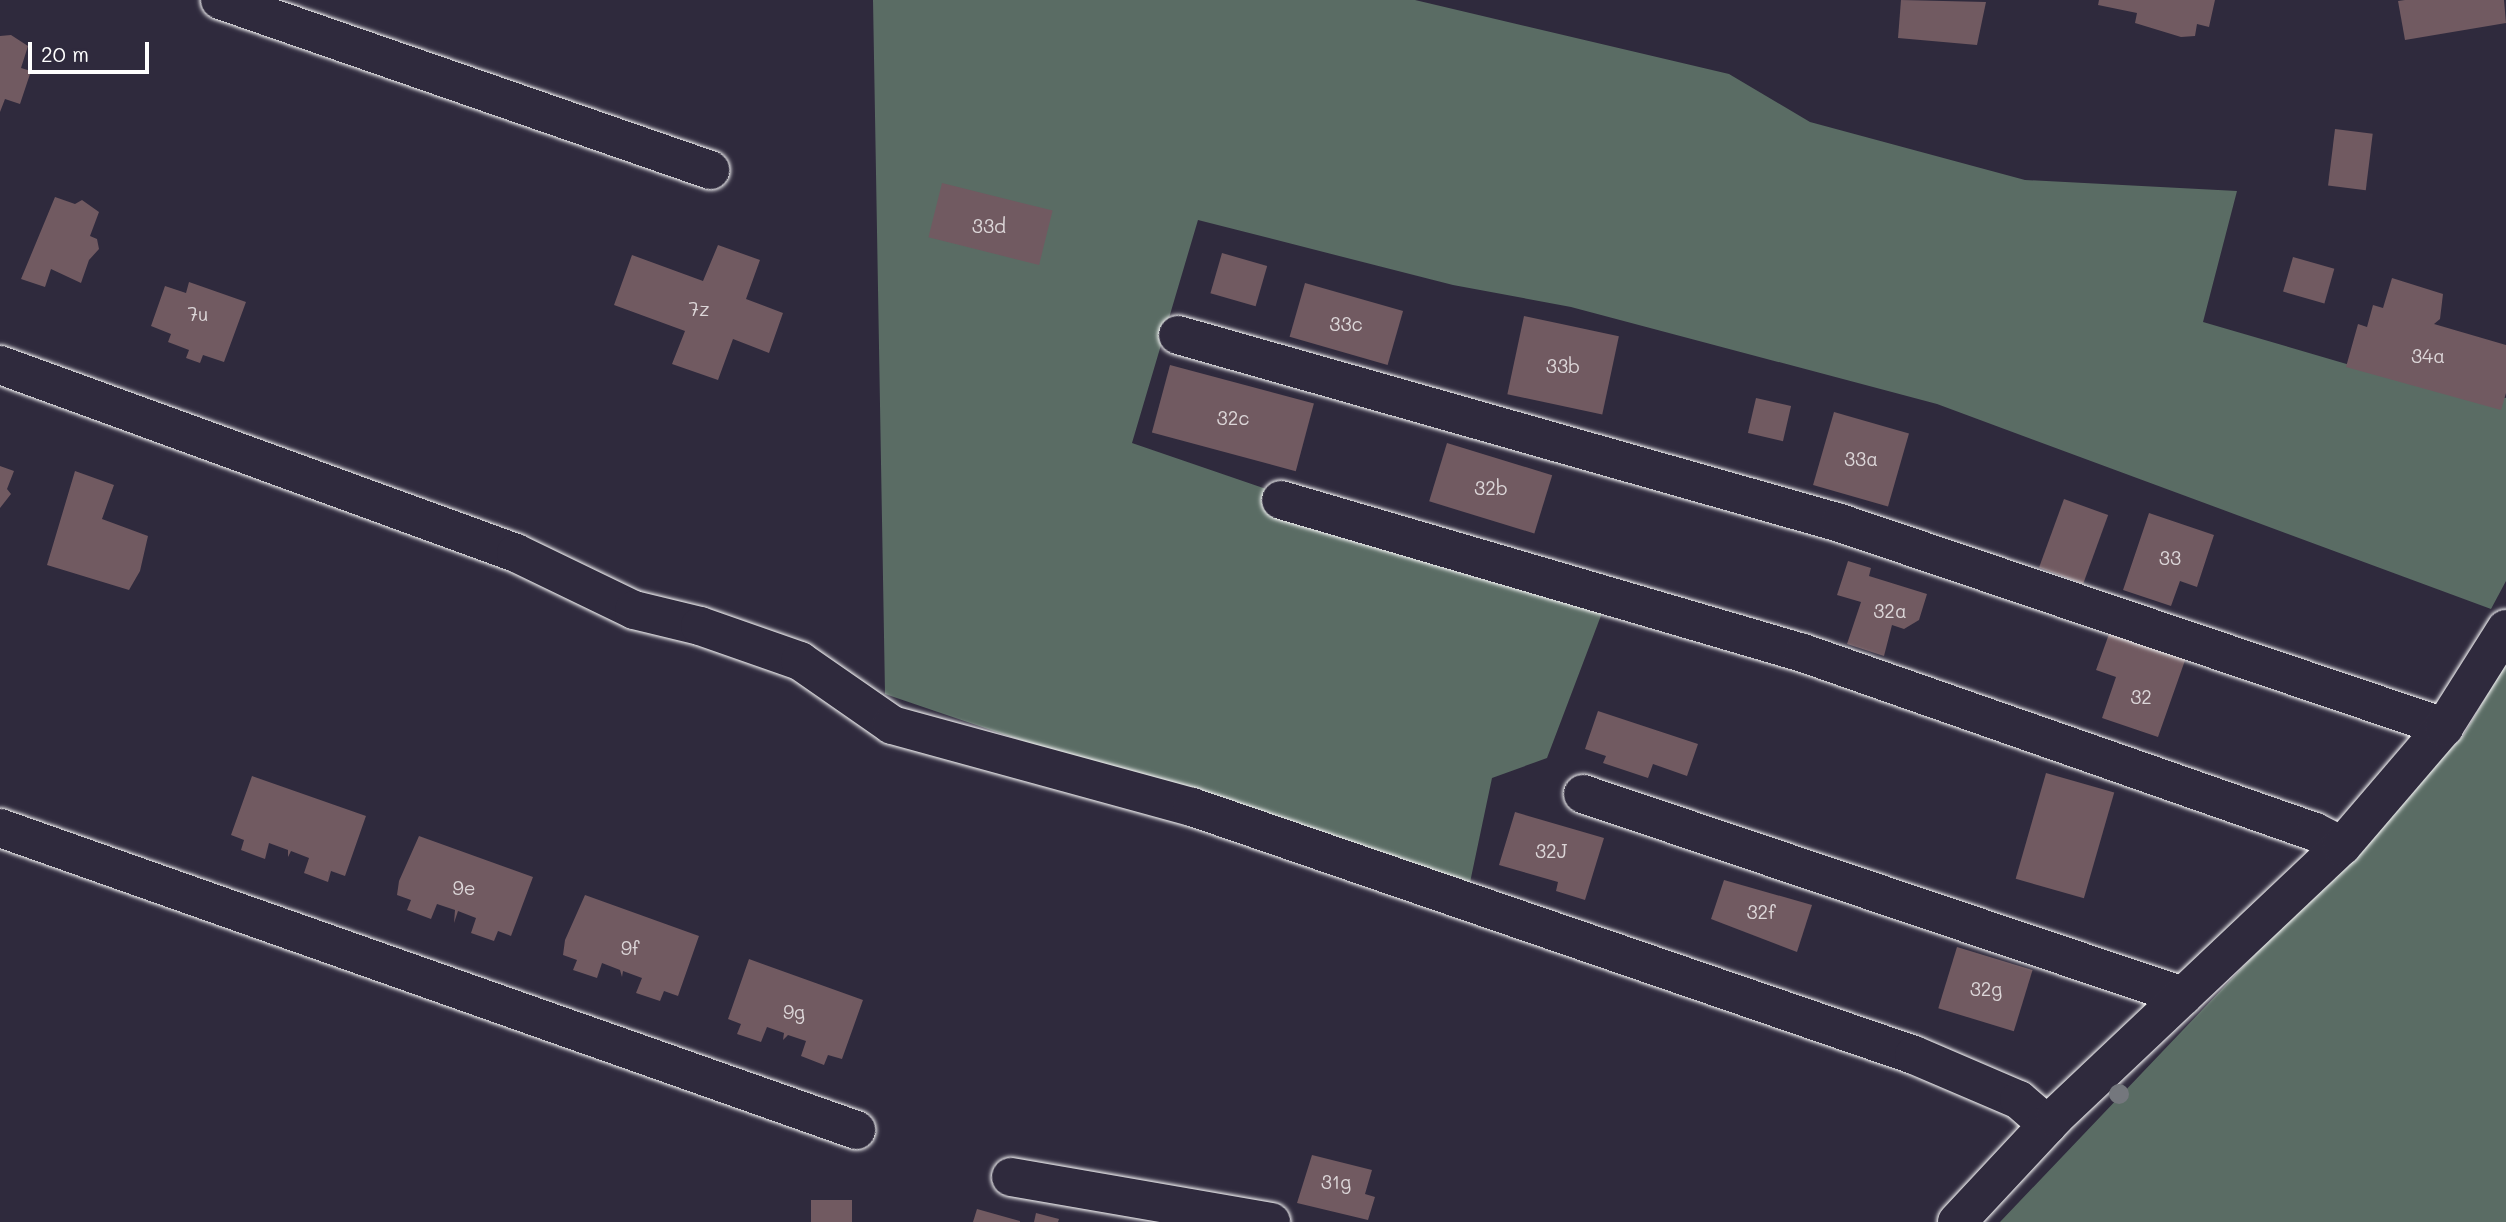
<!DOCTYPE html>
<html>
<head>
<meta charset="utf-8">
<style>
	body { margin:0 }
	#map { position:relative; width:2506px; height:1222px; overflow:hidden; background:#2f2a3d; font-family:Mali,sans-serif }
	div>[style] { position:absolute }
	.green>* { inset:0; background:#5a6c64 }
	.building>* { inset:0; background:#715a61; transform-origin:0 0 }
	.roads { filter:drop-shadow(0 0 2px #fff) drop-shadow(0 0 2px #fff) }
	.minor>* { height:38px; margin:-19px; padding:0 19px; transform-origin:19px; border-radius:19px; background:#2f2a3d }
	.trees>* { width:20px; height:20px; margin:-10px; border-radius:50%; background:#74777d }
	span { translate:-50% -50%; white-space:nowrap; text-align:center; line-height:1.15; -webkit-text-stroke:5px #2f2a3d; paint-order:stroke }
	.number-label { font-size:19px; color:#dcd6d8 }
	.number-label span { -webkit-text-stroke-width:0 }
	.scale { position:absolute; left:28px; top:42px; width:121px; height:32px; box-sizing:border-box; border:4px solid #fff; border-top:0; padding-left:9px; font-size:21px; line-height:24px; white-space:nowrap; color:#fff; -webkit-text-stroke:5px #2f2a3d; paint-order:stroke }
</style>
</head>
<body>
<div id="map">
	<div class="green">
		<i style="clip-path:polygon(873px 0,1415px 0,1729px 74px,1810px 122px,2025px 180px,2237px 191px,2203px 322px,2350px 365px,2506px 398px,2506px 581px,2491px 609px,1937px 404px,1571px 307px,1453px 285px,1198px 220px,1132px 443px,1605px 605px,1547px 758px,1492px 778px,1468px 892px,885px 694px)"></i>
		<i style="clip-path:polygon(2506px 663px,2506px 1222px,2000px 1222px,2463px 736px)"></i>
	</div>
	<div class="building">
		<i style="clip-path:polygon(1901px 0,1986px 2px,1977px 45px,1898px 38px)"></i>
		<i style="clip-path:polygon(2099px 0,2215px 0,2209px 27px,2197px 24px,2195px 36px,2181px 37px,2135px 23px,2137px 13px,2098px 5px)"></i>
		<i style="clip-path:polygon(2405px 0,2504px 0,2506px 23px,2405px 40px,2398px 1px)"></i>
		<i style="clip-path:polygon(11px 35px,28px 46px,21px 68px,31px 71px,20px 104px,5px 99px,0 112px,0 36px)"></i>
		<i style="left:2335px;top:129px;width:38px;height:57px;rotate:7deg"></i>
		<i style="left:942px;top:183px;width:114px;height:56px;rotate:14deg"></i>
		<i style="clip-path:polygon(55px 197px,75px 204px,82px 200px,99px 212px,90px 236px,97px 239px,99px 249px,89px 260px,81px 283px,51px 269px,45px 287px,21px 279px)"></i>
		<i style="clip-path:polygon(718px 245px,760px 260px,746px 299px,783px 313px,769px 353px,733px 339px,718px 380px,672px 364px,685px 331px,614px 305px,632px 255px,703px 281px)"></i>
		<i style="left:1222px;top:253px;width:47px;height:42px;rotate:16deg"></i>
		<i style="left:2293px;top:257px;width:43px;height:36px;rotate:16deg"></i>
		<i style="clip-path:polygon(2392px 278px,2443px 294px,2440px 319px,2434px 324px,2506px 345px,2506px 393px,2501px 410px,2346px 367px,2358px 324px,2367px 327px,2373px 305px,2383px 308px)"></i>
		<i style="clip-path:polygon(189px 282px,246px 302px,224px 362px,203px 355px,200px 363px,186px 358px,189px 350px,168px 342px,171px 334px,151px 326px,165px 286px,186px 293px)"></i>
		<i style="left:1305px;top:283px;width:102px;height:56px;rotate:16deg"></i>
		<i style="left:1524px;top:316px;width:97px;height:80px;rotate:12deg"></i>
		<i style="left:1170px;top:365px;width:149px;height:70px;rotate:15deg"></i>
		<i style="left:1756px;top:398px;width:36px;height:36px;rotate:13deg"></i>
		<i style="left:1834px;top:412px;width:78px;height:76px;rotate:16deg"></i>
		<i style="left:1447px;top:443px;width:110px;height:61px;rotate:17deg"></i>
		<i style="clip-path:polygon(0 466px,14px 471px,7px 489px,11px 494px,0 508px)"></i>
		<i style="clip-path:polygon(75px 471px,114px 485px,102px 519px,148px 536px,140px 571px,129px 590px,47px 565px)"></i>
		<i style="left:2064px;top:499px;width:47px;height:73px;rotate:20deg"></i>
		<i style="clip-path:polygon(2149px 513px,2214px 535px,2197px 587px,2180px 581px,2171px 606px,2123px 590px)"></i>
		<i style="clip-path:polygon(1848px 561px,1871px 568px,1869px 576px,1927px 594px,1919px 620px,1904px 629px,1892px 625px,1884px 656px,1847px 644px,1861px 602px,1837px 595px)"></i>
		<i style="clip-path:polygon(2113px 623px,2189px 649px,2158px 737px,2102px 718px,2116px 677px,2096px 670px)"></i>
		<i style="clip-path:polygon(1598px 711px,1698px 744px,1687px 776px,1653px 764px,1648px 778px,1603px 763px,1606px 756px,1585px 749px)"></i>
		<i style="left:2046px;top:773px;width:71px;height:110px;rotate:16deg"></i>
		<i style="clip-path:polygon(252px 776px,366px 816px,345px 876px,331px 871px,328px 882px,304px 873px,309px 858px,291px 851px,288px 857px,288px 850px,269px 843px,265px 859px,241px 850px,244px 840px,231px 835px)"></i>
		<i style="clip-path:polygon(1515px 812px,1604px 838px,1585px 900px,1556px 891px,1558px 882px,1499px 865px)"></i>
		<i style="clip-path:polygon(419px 836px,533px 877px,511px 936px,498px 931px,494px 941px,471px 933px,476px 918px,458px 911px,454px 923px,455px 910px,437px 904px,431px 919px,407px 910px,411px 900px,397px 895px,399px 881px)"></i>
		<i style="clip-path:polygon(1724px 880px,1812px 905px,1797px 952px,1711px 919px)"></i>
		<i style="clip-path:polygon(585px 895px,699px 936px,678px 996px,664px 991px,660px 1001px,636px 993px,642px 978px,623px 971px,622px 977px,620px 970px,602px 963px,597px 978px,573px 970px,577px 960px,563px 955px,565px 940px)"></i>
		<i style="left:1957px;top:947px;width:79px;height:64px;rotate:17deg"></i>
		<i style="clip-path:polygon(749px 959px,863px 1000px,842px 1059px,828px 1055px,824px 1065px,801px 1056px,806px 1041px,788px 1035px,783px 1040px,784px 1033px,767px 1027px,761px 1042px,737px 1034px,741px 1024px,728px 1019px)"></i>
		<i style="clip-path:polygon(1312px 1155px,1372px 1170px,1365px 1194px,1375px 1197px,1368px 1220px,1297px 1203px)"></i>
		<i style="left:852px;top:1200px;width:22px;height:41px;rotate:90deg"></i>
		<i style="clip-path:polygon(977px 1209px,1020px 1221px,1020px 1222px,973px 1222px)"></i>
		<i style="clip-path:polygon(1036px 1213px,1059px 1219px,1058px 1222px,1034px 1222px)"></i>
	</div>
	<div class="roads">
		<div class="minor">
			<i style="left:220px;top:0;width:519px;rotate:19.13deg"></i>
			<i style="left:1178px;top:335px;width:688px;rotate:15.85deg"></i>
			<i style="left:1840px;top:523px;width:638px;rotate:18.66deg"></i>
			<i style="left:0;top:365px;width:549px;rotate:20.02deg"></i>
			<i style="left:516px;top:553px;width:131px;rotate:25.8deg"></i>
			<i style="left:634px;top:610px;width:68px;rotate:13.6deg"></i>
			<i style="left:700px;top:626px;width:106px;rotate:19.3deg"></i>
			<i style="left:800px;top:661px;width:112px;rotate:34.8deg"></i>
			<i style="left:892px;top:725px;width:311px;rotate:15.3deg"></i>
			<i style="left:1192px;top:807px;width:763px;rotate:18.96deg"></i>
			<i style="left:1914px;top:1055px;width:114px;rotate:23.2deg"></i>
			<i style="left:2019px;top:1100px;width:38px;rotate:41deg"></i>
			<i style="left:1281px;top:500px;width:544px;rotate:16.34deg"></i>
			<i style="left:1803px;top:653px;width:542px;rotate:19.27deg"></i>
			<i style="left:2315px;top:832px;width:30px;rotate:27deg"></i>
			<i style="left:1583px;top:794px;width:633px;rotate:18.61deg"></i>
			<i style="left:0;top:828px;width:908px;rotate:19.43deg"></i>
			<i style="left:1011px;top:1177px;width:264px;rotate:9.8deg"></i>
			<i style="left:1957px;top:1222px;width:144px;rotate:-47deg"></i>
			<i style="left:2055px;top:1117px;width:395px;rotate:-43.4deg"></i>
			<i style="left:2342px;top:846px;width:157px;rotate:-49.4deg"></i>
			<i style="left:2444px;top:727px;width:116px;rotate:-57.7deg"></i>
		</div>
	</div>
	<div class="trees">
		<i style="left:2119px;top:1094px"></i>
	</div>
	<div class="number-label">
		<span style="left:989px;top:226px">33d</span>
		<span style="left:699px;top:309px">7z</span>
		<span style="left:198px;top:314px">7u</span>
		<span style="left:1346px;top:324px">33c</span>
		<span style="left:2428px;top:356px">34a</span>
		<span style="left:1563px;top:366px">33b</span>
		<span style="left:1233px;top:418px">32c</span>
		<span style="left:1861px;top:459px">33a</span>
		<span style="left:1491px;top:488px">32b</span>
		<span style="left:2170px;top:558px">33</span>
		<span style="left:1890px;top:611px">32a</span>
		<span style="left:2141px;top:697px">32</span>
		<span style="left:1551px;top:851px">32J</span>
		<span style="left:464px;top:888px">9e</span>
		<span style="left:1761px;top:912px">32f</span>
		<span style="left:630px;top:948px">9f</span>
		<span style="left:1986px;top:989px">32g</span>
		<span style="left:794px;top:1012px">9g</span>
		<span style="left:1336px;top:1182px">31g</span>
	</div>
	<div class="scale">20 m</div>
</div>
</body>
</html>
